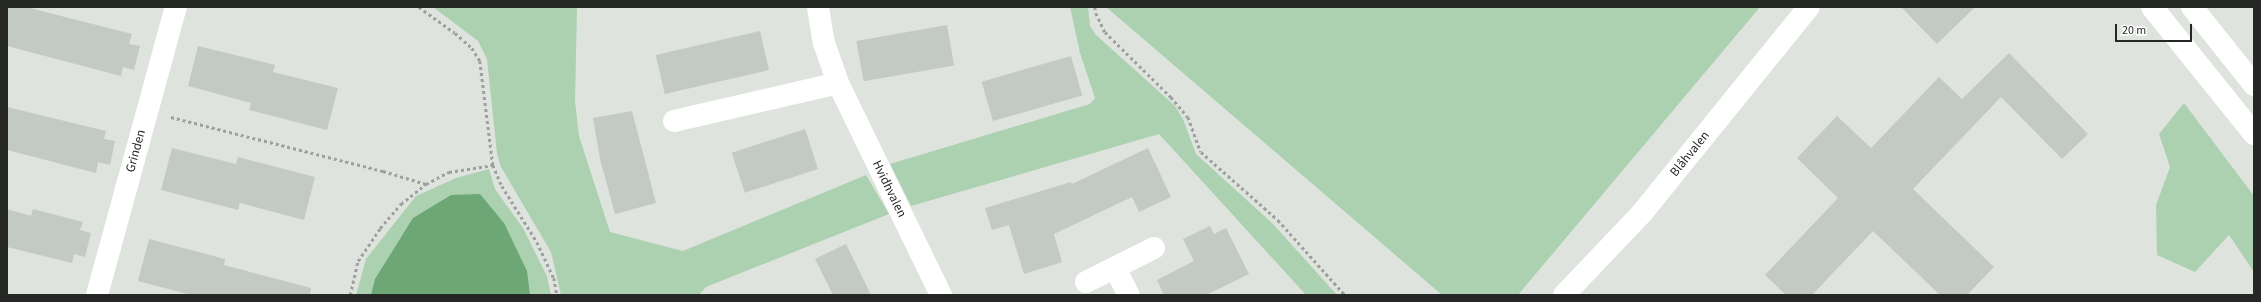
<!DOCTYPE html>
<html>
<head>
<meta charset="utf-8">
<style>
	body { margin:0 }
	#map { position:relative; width:2261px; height:302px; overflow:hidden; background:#dee3de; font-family:"Source Sans 3",sans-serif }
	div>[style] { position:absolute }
	.green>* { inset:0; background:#acd1b0 }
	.water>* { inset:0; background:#6da776 }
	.building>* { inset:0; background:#c3c9c3; transform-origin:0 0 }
	.path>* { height:2.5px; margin-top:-1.25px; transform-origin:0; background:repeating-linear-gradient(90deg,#9da19d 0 3px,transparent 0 6px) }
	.minor>* { height:22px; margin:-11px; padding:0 11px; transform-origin:11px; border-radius:11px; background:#fff }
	span { translate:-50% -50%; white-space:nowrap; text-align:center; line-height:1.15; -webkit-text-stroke:3.5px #fff; paint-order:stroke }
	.street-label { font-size:13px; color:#252725 }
	.frame { position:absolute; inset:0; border:8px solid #252725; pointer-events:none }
	.scale { position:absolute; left:2115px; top:24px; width:77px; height:18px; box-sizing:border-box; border:2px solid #252725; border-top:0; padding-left:5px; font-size:12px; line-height:14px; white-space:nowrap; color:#252725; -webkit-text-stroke:3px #fff; paint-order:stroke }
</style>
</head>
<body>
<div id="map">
	<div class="green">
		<i style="clip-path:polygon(433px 7px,577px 7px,575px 101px,579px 136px,610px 232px,683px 251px,866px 175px,889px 214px,706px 287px,699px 295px,561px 295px,551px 252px,501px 167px,497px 154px,487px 59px,478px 41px)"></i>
		<i style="clip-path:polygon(1070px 7px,1088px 7px,1090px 26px,1096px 35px,1175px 106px,1183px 119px,1196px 154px,1273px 224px,1337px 295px,1306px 295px,1159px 134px,911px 206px,890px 164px,1090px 104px,1095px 98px,1080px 53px)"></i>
		<i style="clip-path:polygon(1106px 7px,1760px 7px,1518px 295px,1442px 295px)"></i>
		<i style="clip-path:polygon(2184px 103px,2254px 196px,2254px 272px,2229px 235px,2195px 272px,2157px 255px,2156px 205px,2170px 167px,2159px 134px)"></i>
		<i style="clip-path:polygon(489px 169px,495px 189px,523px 228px,547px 276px,551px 295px,356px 295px,366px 259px,416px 196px,456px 178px)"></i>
	</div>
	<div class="water">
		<i style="clip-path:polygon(480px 194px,504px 223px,527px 271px,530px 295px,371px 295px,375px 279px,413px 218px,451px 195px)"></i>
	</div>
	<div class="building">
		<i style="clip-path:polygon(7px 7px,26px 7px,132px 34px,129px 44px,140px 46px,134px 70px,123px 67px,121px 76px,7px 46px)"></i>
		<i style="clip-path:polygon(1901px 7px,1975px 7px,1937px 44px)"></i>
		<i style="left:947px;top:25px;width:41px;height:92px;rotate:80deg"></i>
		<i style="left:760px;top:31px;width:40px;height:107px;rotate:77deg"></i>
		<i style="clip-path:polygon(198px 46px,275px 65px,273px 72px,338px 88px,327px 130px,249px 110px,251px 103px,188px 86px)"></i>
		<i style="clip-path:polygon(2009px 53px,2088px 134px,2062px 159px,2001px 97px,1913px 189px,1994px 267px,1967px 295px,1940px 295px,1873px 231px,1812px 295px,1786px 295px,1765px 275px,1838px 198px,1797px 158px,1837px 116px,1871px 148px,1939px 77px,1962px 99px)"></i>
		<i style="left:1071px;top:56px;width:41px;height:93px;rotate:74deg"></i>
		<i style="clip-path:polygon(7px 107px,106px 131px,104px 139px,115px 141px,110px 165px,98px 162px,96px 173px,7px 150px)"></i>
		<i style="clip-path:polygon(632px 111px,656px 203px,615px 214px,600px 159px,593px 118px)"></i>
		<i style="left:805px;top:129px;width:42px;height:77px;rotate:72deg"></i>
		<i style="clip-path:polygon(172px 148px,236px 164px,238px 157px,315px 177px,304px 220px,240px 203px,238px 210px,161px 190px)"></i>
		<i style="clip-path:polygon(1148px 148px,1171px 197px,1139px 212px,1132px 197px,1054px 234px,1062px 262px,1024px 274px,1009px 225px,992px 230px,985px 208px,1071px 182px,1072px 184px)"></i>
		<i style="clip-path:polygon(7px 209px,31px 216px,33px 209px,83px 222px,80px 230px,91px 233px,85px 257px,74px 254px,72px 263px,7px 247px)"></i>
		<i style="clip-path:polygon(1210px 226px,1214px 234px,1226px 228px,1249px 274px,1206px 295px,1164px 295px,1157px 280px,1194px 261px,1183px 239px)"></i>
		<i style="clip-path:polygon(149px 239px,225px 259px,224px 265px,311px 288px,310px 295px,191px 295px,138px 281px)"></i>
		<i style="clip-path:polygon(846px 244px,871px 295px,833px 295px,815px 259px)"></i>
	</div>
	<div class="path">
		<i style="left:419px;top:7px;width:44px;rotate:35.8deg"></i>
		<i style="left:455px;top:33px;width:23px;rotate:41deg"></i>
		<i style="left:472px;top:48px;width:15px;rotate:58deg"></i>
		<i style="left:480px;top:61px;width:105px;rotate:82.9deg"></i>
		<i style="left:493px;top:165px;width:23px;rotate:67deg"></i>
		<i style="left:502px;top:186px;width:66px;rotate:58deg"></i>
		<i style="left:537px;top:242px;width:40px;rotate:65deg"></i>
		<i style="left:554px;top:278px;width:17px;rotate:80deg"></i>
		<i style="left:1095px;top:7px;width:6px;rotate:81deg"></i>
		<i style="left:1096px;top:13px;width:21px;rotate:65deg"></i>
		<i style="left:1105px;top:32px;width:93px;rotate:44.6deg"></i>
		<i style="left:1171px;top:97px;width:26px;rotate:50deg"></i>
		<i style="left:1188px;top:117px;width:37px;rotate:70deg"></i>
		<i style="left:1201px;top:152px;width:103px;rotate:41.4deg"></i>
		<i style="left:1278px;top:220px;width:101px;rotate:48.2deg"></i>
		<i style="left:171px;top:117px;width:219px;rotate:14.3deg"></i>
		<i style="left:383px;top:171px;width:45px;rotate:16.8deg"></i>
		<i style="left:350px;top:295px;width:35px;rotate:-77deg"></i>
		<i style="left:358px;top:261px;width:40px;rotate:-56deg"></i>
		<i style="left:380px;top:228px;width:32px;rotate:-49deg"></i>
		<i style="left:401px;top:204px;width:32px;rotate:-39deg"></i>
		<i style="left:426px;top:184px;width:26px;rotate:-28deg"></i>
		<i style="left:449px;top:172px;width:45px;rotate:-9deg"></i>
	</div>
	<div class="minor">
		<i style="left:818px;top:7px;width:36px;rotate:81deg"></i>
		<i style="left:824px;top:43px;width:42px;rotate:70.7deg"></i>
		<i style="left:838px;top:83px;width:236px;rotate:64.1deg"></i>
		<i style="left:2152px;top:7px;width:163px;rotate:51.2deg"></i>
		<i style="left:2192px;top:7px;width:100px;rotate:51.5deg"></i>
		<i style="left:674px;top:121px;width:168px;rotate:-13deg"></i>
		<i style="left:1115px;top:268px;width:30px;rotate:63deg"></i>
		<i style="left:1086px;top:282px;width:76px;rotate:-26.6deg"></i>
		<i style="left:97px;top:295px;width:299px;rotate:-74.7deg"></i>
		<i style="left:1564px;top:295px;width:113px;rotate:-46.4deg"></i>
		<i style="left:1642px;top:213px;width:265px;rotate:-51deg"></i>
	</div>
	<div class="street-label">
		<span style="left:136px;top:151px;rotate:-75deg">Grinden</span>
		<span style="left:1690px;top:154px;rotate:-51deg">Blåhvalen</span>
		<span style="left:889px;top:189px;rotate:64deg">Hvidhvalen</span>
	</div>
	<div class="frame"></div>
	<div class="scale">20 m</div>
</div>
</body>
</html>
